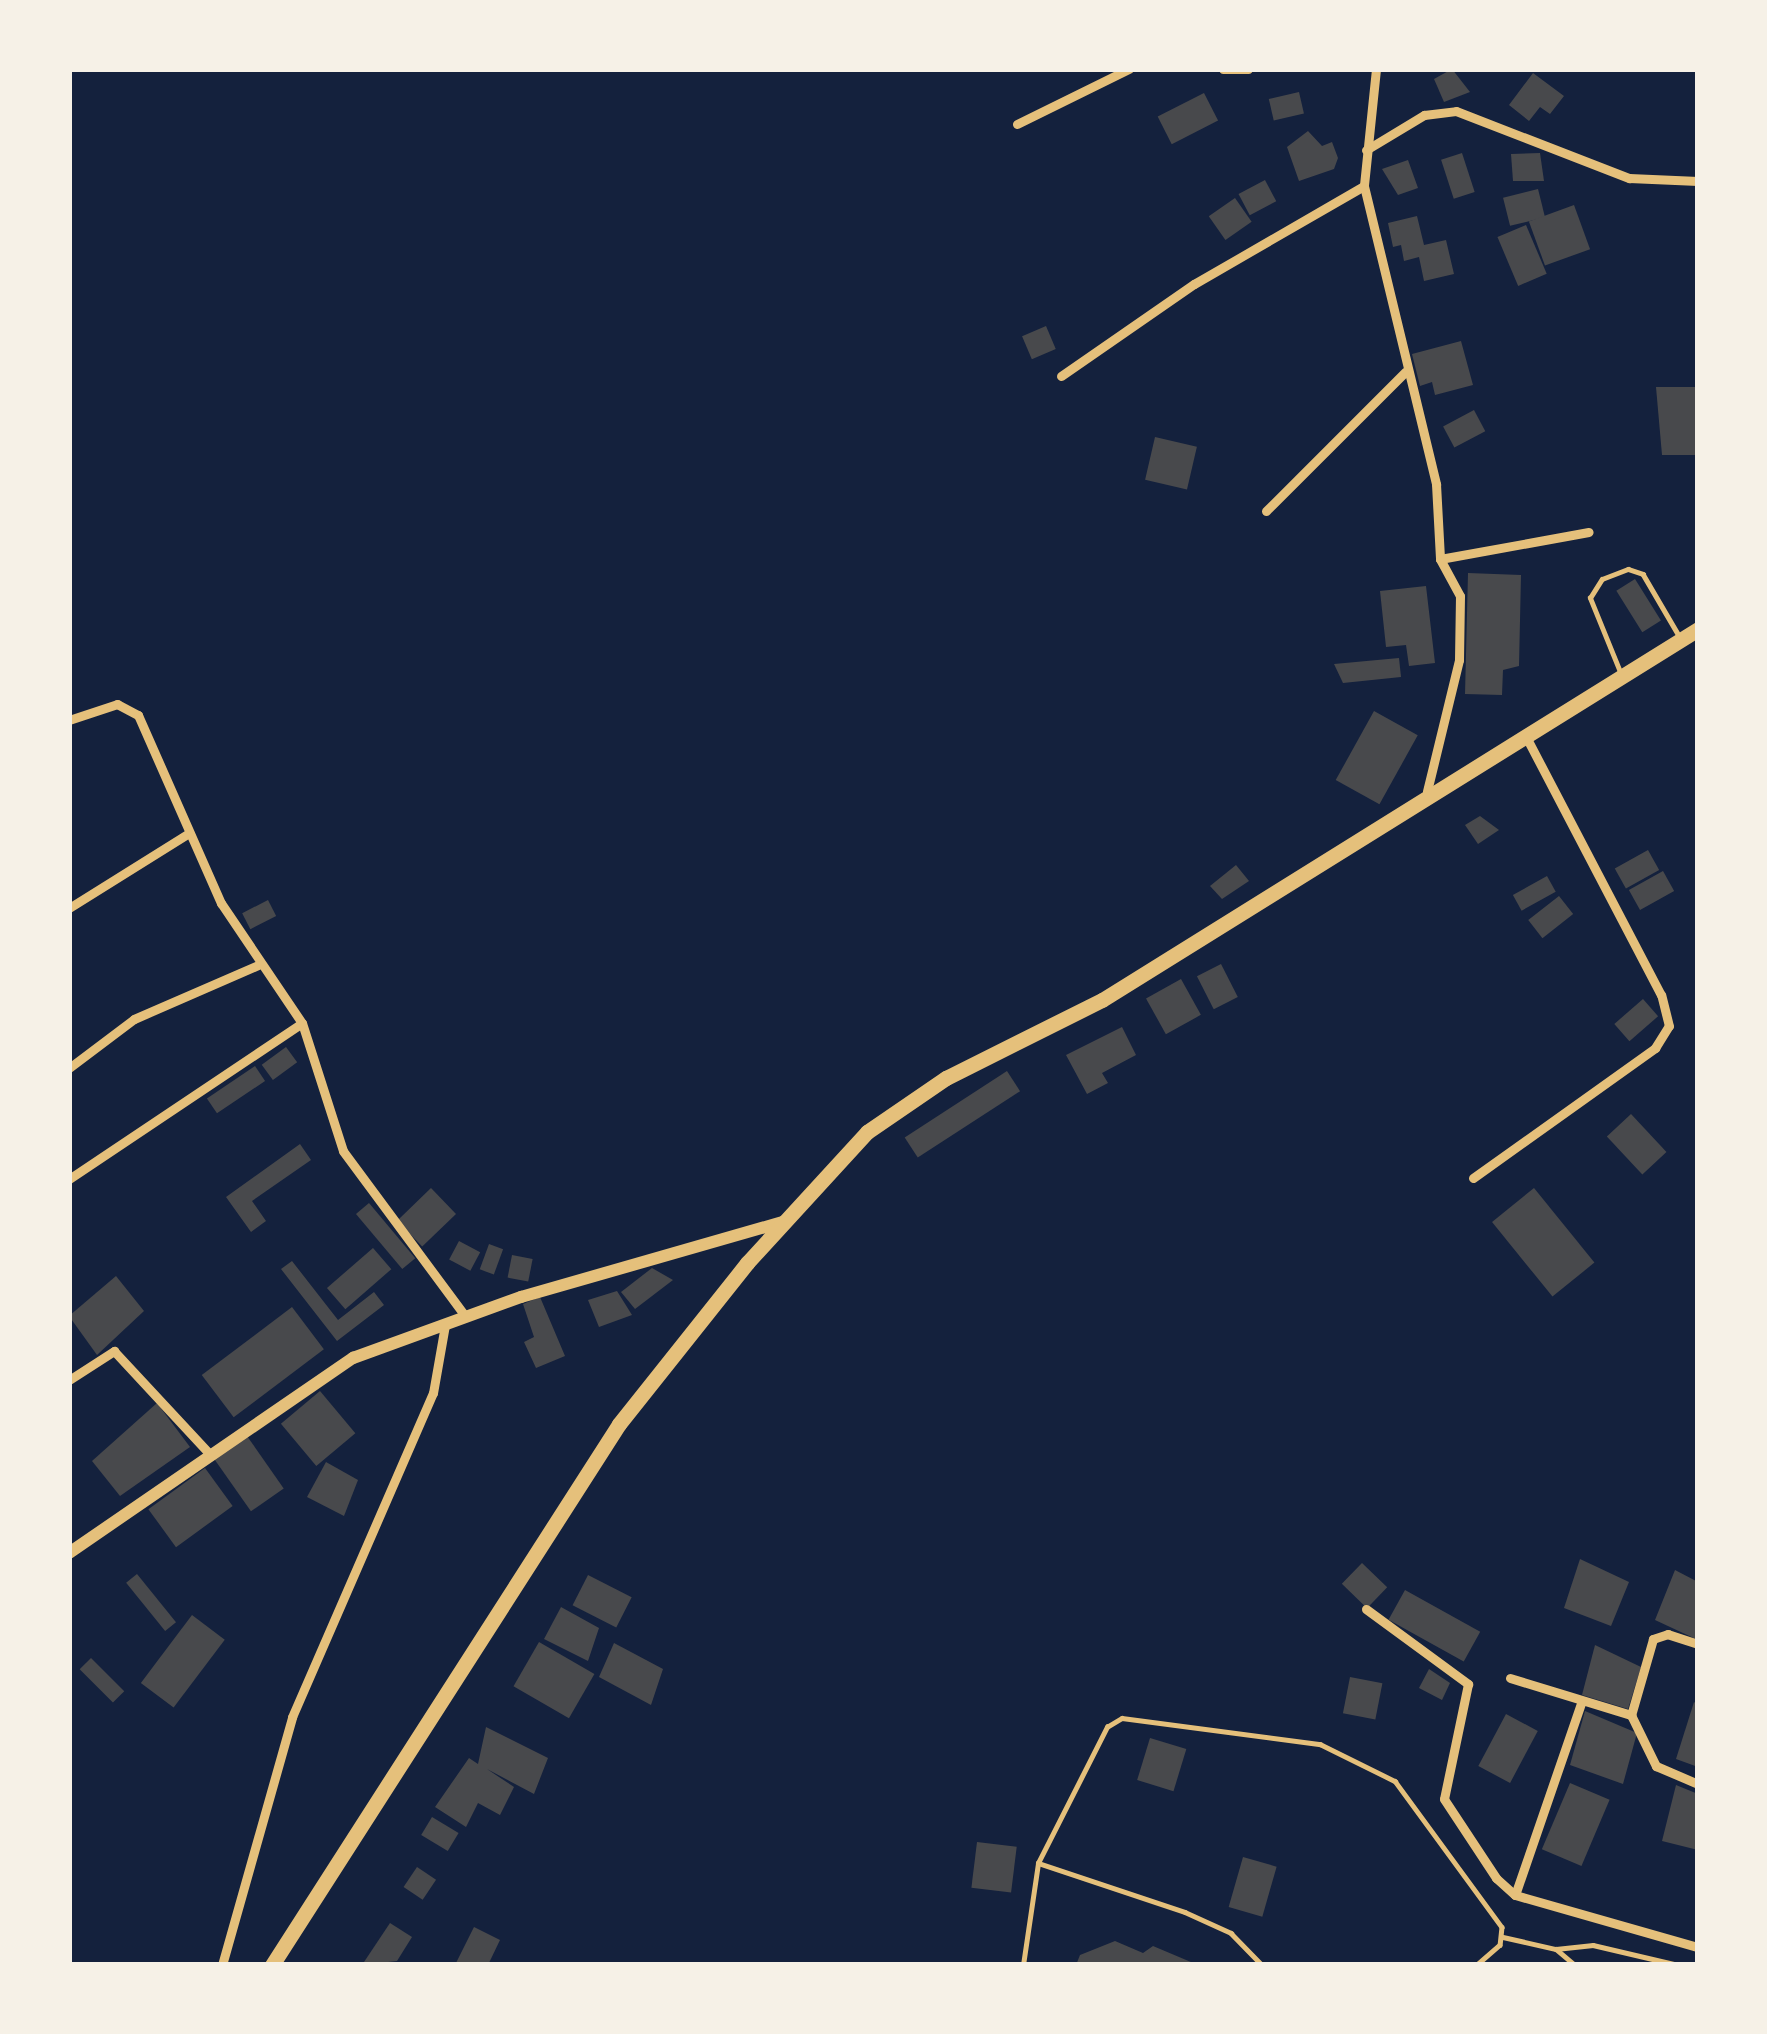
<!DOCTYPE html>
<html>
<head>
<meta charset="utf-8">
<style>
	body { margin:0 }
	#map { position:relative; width:1767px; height:2034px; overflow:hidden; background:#14213d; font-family:Georgia,serif }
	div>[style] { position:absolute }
	.building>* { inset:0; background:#48494c; transform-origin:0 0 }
	.service>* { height:4.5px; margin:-2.25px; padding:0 2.25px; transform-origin:2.25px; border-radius:2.25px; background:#e5c07b }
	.minor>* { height:9px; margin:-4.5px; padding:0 4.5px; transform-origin:4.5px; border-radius:4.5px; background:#e5c07b }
	.tertiary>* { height:12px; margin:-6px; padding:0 6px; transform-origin:6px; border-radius:6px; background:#e5c07b }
	.primary>* { height:15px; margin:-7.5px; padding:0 7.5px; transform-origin:7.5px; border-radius:7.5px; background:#e5c07b }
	span { translate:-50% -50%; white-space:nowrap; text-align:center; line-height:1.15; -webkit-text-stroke:9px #f6f1e7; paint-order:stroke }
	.frame { position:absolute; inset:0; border:72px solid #f6f1e7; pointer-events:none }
</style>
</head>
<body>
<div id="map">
	<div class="building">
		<i style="clip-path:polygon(1452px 69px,1470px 92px,1444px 102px,1434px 79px)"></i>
		<i style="clip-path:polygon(1533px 73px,1564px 96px,1550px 114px,1540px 107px,1529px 121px,1509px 105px)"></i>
		<i style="left:1299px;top:92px;width:22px;height:31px;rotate:77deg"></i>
		<i style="left:1204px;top:93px;width:31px;height:52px;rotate:63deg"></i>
		<i style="clip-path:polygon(1308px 131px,1322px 146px,1332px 142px,1338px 158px,1334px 169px,1299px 181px,1287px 147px)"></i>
		<i style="left:1462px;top:153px;width:41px;height:22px;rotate:72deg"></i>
		<i style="clip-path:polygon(1540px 153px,1544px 181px,1513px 181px,1511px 154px)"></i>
		<i style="clip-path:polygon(1408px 160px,1418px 188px,1398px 195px,1382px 169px)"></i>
		<i style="left:1265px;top:180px;width:24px;height:30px;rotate:62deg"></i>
		<i style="left:1538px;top:189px;width:29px;height:36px;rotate:76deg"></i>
		<i style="left:1235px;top:198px;width:29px;height:32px;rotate:55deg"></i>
		<i style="left:1574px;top:205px;width:47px;height:48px;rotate:70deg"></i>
		<i style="clip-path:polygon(1417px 216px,1424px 245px,1446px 240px,1454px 274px,1424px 281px,1419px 257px,1404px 261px,1401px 245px,1393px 247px,1388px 223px)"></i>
		<i style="left:1526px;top:225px;width:53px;height:31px;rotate:67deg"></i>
		<i style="left:1046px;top:326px;width:25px;height:26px;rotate:67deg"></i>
		<i style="clip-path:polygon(1461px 341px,1473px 385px,1435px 395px,1432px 382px,1420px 386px,1412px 354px)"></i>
		<i style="clip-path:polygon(1656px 387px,1698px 387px,1698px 455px,1662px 455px)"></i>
		<i style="left:1474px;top:410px;width:24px;height:35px;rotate:62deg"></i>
		<i style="left:1155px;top:437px;width:43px;height:44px;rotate:13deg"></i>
		<i style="clip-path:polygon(1468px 573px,1521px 575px,1519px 666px,1503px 670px,1502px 695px,1465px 694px)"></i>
		<i style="left:1635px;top:579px;width:49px;height:22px;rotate:58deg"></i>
		<i style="clip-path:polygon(1426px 586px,1435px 663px,1409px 666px,1406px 645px,1386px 647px,1380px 591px)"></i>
		<i style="clip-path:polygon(1399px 658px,1401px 677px,1343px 683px,1334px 664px)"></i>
		<i style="left:1374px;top:711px;width:50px;height:79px;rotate:29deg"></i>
		<i style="clip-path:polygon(1480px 816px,1499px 830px,1478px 844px,1465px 825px)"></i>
		<i style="left:1648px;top:850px;width:23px;height:38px;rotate:61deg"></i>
		<i style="clip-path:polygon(1236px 865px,1249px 881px,1222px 899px,1210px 886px)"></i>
		<i style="left:1663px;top:871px;width:23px;height:39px;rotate:61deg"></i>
		<i style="left:1547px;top:876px;width:18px;height:39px;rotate:61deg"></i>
		<i style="left:1559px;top:896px;width:23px;height:39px;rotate:52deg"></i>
		<i style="left:268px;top:900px;width:18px;height:29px;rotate:63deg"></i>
		<i style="left:1221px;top:964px;width:37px;height:27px;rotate:63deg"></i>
		<i style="left:1181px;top:979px;width:41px;height:40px;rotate:61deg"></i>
		<i style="left:1643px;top:999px;width:23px;height:38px;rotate:49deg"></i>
		<i style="clip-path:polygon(1122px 1027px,1136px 1055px,1102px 1073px,1108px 1083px,1087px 1094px,1066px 1055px)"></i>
		<i style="left:286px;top:1047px;width:19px;height:30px;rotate:54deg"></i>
		<i style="left:255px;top:1066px;width:18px;height:58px;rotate:56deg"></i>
		<i style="left:1007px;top:1071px;width:24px;height:122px;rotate:57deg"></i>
		<i style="left:1631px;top:1114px;width:52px;height:33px;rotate:47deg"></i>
		<i style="clip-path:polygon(300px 1144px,311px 1160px,252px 1201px,266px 1221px,251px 1232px,226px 1197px)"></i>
		<i style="left:431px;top:1188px;width:36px;height:47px;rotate:46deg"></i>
		<i style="left:1534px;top:1188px;width:96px;height:54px;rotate:51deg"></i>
		<i style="left:369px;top:1203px;width:72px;height:17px;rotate:50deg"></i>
		<i style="left:459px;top:1241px;width:24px;height:21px;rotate:28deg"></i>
		<i style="left:489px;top:1244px;width:15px;height:27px;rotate:20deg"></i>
		<i style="left:373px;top:1248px;width:28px;height:61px;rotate:49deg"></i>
		<i style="left:512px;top:1255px;width:21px;height:23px;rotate:11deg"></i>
		<i style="clip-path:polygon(292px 1261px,338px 1320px,374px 1292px,384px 1305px,337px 1341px,281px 1269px)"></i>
		<i style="clip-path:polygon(652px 1268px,673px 1280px,635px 1309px,621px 1292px)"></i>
		<i style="clip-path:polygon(116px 1276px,144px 1311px,97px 1355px,69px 1316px)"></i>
		<i style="clip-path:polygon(617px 1291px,632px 1315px,599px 1327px,588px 1300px)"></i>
		<i style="clip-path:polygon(540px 1297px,565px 1356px,536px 1368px,524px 1342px,534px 1337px,523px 1304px)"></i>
		<i style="left:292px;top:1307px;width:53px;height:113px;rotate:53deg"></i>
		<i style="left:320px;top:1391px;width:55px;height:51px;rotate:50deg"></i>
		<i style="clip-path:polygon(157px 1403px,190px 1447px,120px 1496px,92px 1461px)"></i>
		<i style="left:247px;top:1436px;width:64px;height:40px;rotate:55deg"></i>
		<i style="clip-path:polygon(326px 1462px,358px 1480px,344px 1516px,307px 1497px)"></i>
		<i style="left:205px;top:1468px;width:47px;height:70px;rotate:54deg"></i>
		<i style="clip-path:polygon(1580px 1559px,1629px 1582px,1611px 1626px,1564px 1608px)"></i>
		<i style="left:1362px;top:1563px;width:35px;height:29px;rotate:44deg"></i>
		<i style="clip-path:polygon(1675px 1570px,1698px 1582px,1698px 1640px,1655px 1620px)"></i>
		<i style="left:137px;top:1574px;width:62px;height:14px;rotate:51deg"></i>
		<i style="left:588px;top:1575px;width:49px;height:34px;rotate:27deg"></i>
		<i style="left:1405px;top:1590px;width:86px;height:34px;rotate:29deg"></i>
		<i style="clip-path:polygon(561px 1607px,599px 1628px,588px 1661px,544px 1639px)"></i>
		<i style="left:192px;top:1615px;width:41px;height:85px;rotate:37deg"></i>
		<i style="left:539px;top:1642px;width:64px;height:51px;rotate:30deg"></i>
		<i style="clip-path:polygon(614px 1643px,663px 1669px,651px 1705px,599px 1677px)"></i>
		<i style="clip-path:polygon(1595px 1645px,1641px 1667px,1628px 1709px,1582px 1695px)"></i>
		<i style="left:91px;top:1658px;width:47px;height:16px;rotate:45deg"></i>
		<i style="clip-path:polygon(1429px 1669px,1450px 1683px,1442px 1700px,1419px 1688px)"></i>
		<i style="left:1350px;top:1677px;width:33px;height:37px;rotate:11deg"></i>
		<i style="clip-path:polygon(1694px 1702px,1698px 1705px,1698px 1767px,1676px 1759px)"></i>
		<i style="clip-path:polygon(1585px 1711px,1637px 1733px,1623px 1784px,1570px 1765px)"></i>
		<i style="left:1506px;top:1714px;width:36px;height:59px;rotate:28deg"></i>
		<i style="clip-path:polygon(486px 1727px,548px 1758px,534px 1794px,487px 1769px,514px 1787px,500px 1815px,478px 1803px,466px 1827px,435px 1807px,469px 1758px,478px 1764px)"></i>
		<i style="left:1150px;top:1738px;width:38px;height:44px;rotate:17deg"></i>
		<i style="left:1570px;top:1783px;width:43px;height:72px;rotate:23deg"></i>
		<i style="clip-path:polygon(1676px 1785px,1698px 1794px,1698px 1850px,1662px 1841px)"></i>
		<i style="left:432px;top:1817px;width:31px;height:21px;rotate:31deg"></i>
		<i style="left:977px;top:1842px;width:40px;height:46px;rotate:7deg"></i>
		<i style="left:1243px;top:1857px;width:35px;height:52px;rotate:16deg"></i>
		<i style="left:417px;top:1867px;width:23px;height:24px;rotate:34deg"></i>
		<i style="clip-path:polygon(390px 1923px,412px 1937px,397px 1961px,362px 1965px)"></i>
		<i style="clip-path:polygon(474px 1927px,500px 1940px,488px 1965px,455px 1965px)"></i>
		<i style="clip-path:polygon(1115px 1941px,1143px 1953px,1153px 1946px,1198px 1965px,1076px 1965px,1080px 1955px)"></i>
	</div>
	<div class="service">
		<i style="left:1620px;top:672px;width:80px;rotate:-112.1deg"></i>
		<i style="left:1590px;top:598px;width:22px;rotate:-58deg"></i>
		<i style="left:1602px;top:579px;width:28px;rotate:-21deg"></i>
		<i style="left:1628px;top:569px;width:16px;rotate:18deg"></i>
		<i style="left:1643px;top:574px;width:69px;rotate:59.7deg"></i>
		<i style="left:1038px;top:1863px;width:155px;rotate:18.4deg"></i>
		<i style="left:1185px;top:1912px;width:51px;rotate:24.5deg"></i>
		<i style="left:1231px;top:1933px;width:45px;rotate:45.9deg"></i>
		<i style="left:1503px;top:1937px;width:54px;rotate:12.8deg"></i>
		<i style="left:1556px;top:1949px;width:37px;rotate:-6deg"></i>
		<i style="left:1593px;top:1945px;width:87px;rotate:13.2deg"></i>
		<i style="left:1556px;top:1949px;width:25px;rotate:40deg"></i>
		<i style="left:1023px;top:1965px;width:103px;rotate:-81.6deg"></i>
		<i style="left:1038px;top:1863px;width:153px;rotate:-63.1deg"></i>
		<i style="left:1107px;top:1727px;width:17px;rotate:-31deg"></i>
		<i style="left:1122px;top:1718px;width:200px;rotate:7.5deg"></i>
		<i style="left:1320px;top:1744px;width:84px;rotate:26.3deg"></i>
		<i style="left:1395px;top:1781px;width:181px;rotate:53.8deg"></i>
		<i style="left:1502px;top:1927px;width:18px;rotate:96deg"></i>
		<i style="left:1500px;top:1945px;width:30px;rotate:139deg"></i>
	</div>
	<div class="minor">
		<i style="left:1223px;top:69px;width:25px"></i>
		<i style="left:1376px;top:69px;width:118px;rotate:95.9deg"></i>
		<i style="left:1364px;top:186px;width:307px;rotate:76.4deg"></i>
		<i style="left:1436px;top:484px;width:75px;rotate:86.9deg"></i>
		<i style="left:1440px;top:559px;width:42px;rotate:61.6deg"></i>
		<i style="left:1460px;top:596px;width:64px;rotate:90.9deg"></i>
		<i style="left:1459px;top:660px;width:135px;rotate:103.7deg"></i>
		<i style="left:1017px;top:124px;width:125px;rotate:-26.2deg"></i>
		<i style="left:1366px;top:150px;width:68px;rotate:-31.1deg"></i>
		<i style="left:1424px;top:115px;width:32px;rotate:-7deg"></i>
		<i style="left:1456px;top:111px;width:186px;rotate:21.2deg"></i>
		<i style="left:1629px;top:178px;width:69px;rotate:2.5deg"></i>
		<i style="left:1061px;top:376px;width:162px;rotate:-34.7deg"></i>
		<i style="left:1194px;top:284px;width:196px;rotate:-30deg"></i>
		<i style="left:1266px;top:511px;width:197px;rotate:-45deg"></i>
		<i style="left:1440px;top:559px;width:151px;rotate:-10.3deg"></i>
		<i style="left:69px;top:720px;width:51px;rotate:-18.4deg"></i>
		<i style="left:117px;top:704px;width:24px;rotate:28deg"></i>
		<i style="left:138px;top:715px;width:206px;rotate:66.2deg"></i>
		<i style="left:221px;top:903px;width:145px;rotate:56deg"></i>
		<i style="left:302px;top:1023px;width:134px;rotate:72.2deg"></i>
		<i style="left:343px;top:1151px;width:205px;rotate:53.5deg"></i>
		<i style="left:69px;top:908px;width:142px;rotate:-32deg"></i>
		<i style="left:69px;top:1068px;width:81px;rotate:-37deg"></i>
		<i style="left:134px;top:1019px;width:135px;rotate:-23.5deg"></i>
		<i style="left:1473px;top:1178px;width:224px;rotate:-35.5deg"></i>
		<i style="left:1655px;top:1048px;width:26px;rotate:-58deg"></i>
		<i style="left:1669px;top:1026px;width:32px;rotate:-104deg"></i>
		<i style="left:1661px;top:995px;width:293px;rotate:-117.6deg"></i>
		<i style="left:69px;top:1179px;width:280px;rotate:-33.8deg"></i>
		<i style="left:69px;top:1380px;width:54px;rotate:-32.8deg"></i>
		<i style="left:114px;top:1351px;width:138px;rotate:47.1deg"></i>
		<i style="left:1366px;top:1609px;width:127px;rotate:36.3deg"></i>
		<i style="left:1468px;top:1684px;width:117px;rotate:101.8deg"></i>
		<i style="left:1444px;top:1799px;width:95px;rotate:56.6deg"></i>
		<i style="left:1496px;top:1878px;width:25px;rotate:42deg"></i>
		<i style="left:1515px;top:1895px;width:190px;rotate:15.9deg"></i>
		<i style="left:1698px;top:1644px;width:32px;rotate:-162deg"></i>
		<i style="left:1668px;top:1634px;width:16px;rotate:162deg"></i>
		<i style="left:1653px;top:1639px;width:79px;rotate:106.1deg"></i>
		<i style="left:1631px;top:1715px;width:57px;rotate:63.9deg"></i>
		<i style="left:1656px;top:1766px;width:46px;rotate:23.2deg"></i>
		<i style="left:1510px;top:1678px;width:127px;rotate:17deg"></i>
		<i style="left:1515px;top:1895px;width:203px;rotate:-71deg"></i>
		<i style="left:222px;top:1965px;width:258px;rotate:-74.2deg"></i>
		<i style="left:292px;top:1717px;width:353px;rotate:-66.5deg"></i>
		<i style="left:433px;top:1393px;width:69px;rotate:-80deg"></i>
	</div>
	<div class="tertiary">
		<i style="left:69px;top:1553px;width:345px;rotate:-34.5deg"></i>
		<i style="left:353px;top:1358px;width:179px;rotate:-20deg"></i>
		<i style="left:521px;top:1297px;width:272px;rotate:-16deg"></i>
	</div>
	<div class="primary">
		<i style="left:272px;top:1965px;width:643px;rotate:-57.32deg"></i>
		<i style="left:619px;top:1424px;width:206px;rotate:-51.5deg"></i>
		<i style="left:747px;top:1263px;width:178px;rotate:-47.5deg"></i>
		<i style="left:867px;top:1132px;width:96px;rotate:-34.4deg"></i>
		<i style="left:946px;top:1078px;width:174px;rotate:-26.6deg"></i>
		<i style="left:1102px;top:1000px;width:702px;rotate:-31.9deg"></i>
	</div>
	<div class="frame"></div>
</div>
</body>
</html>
